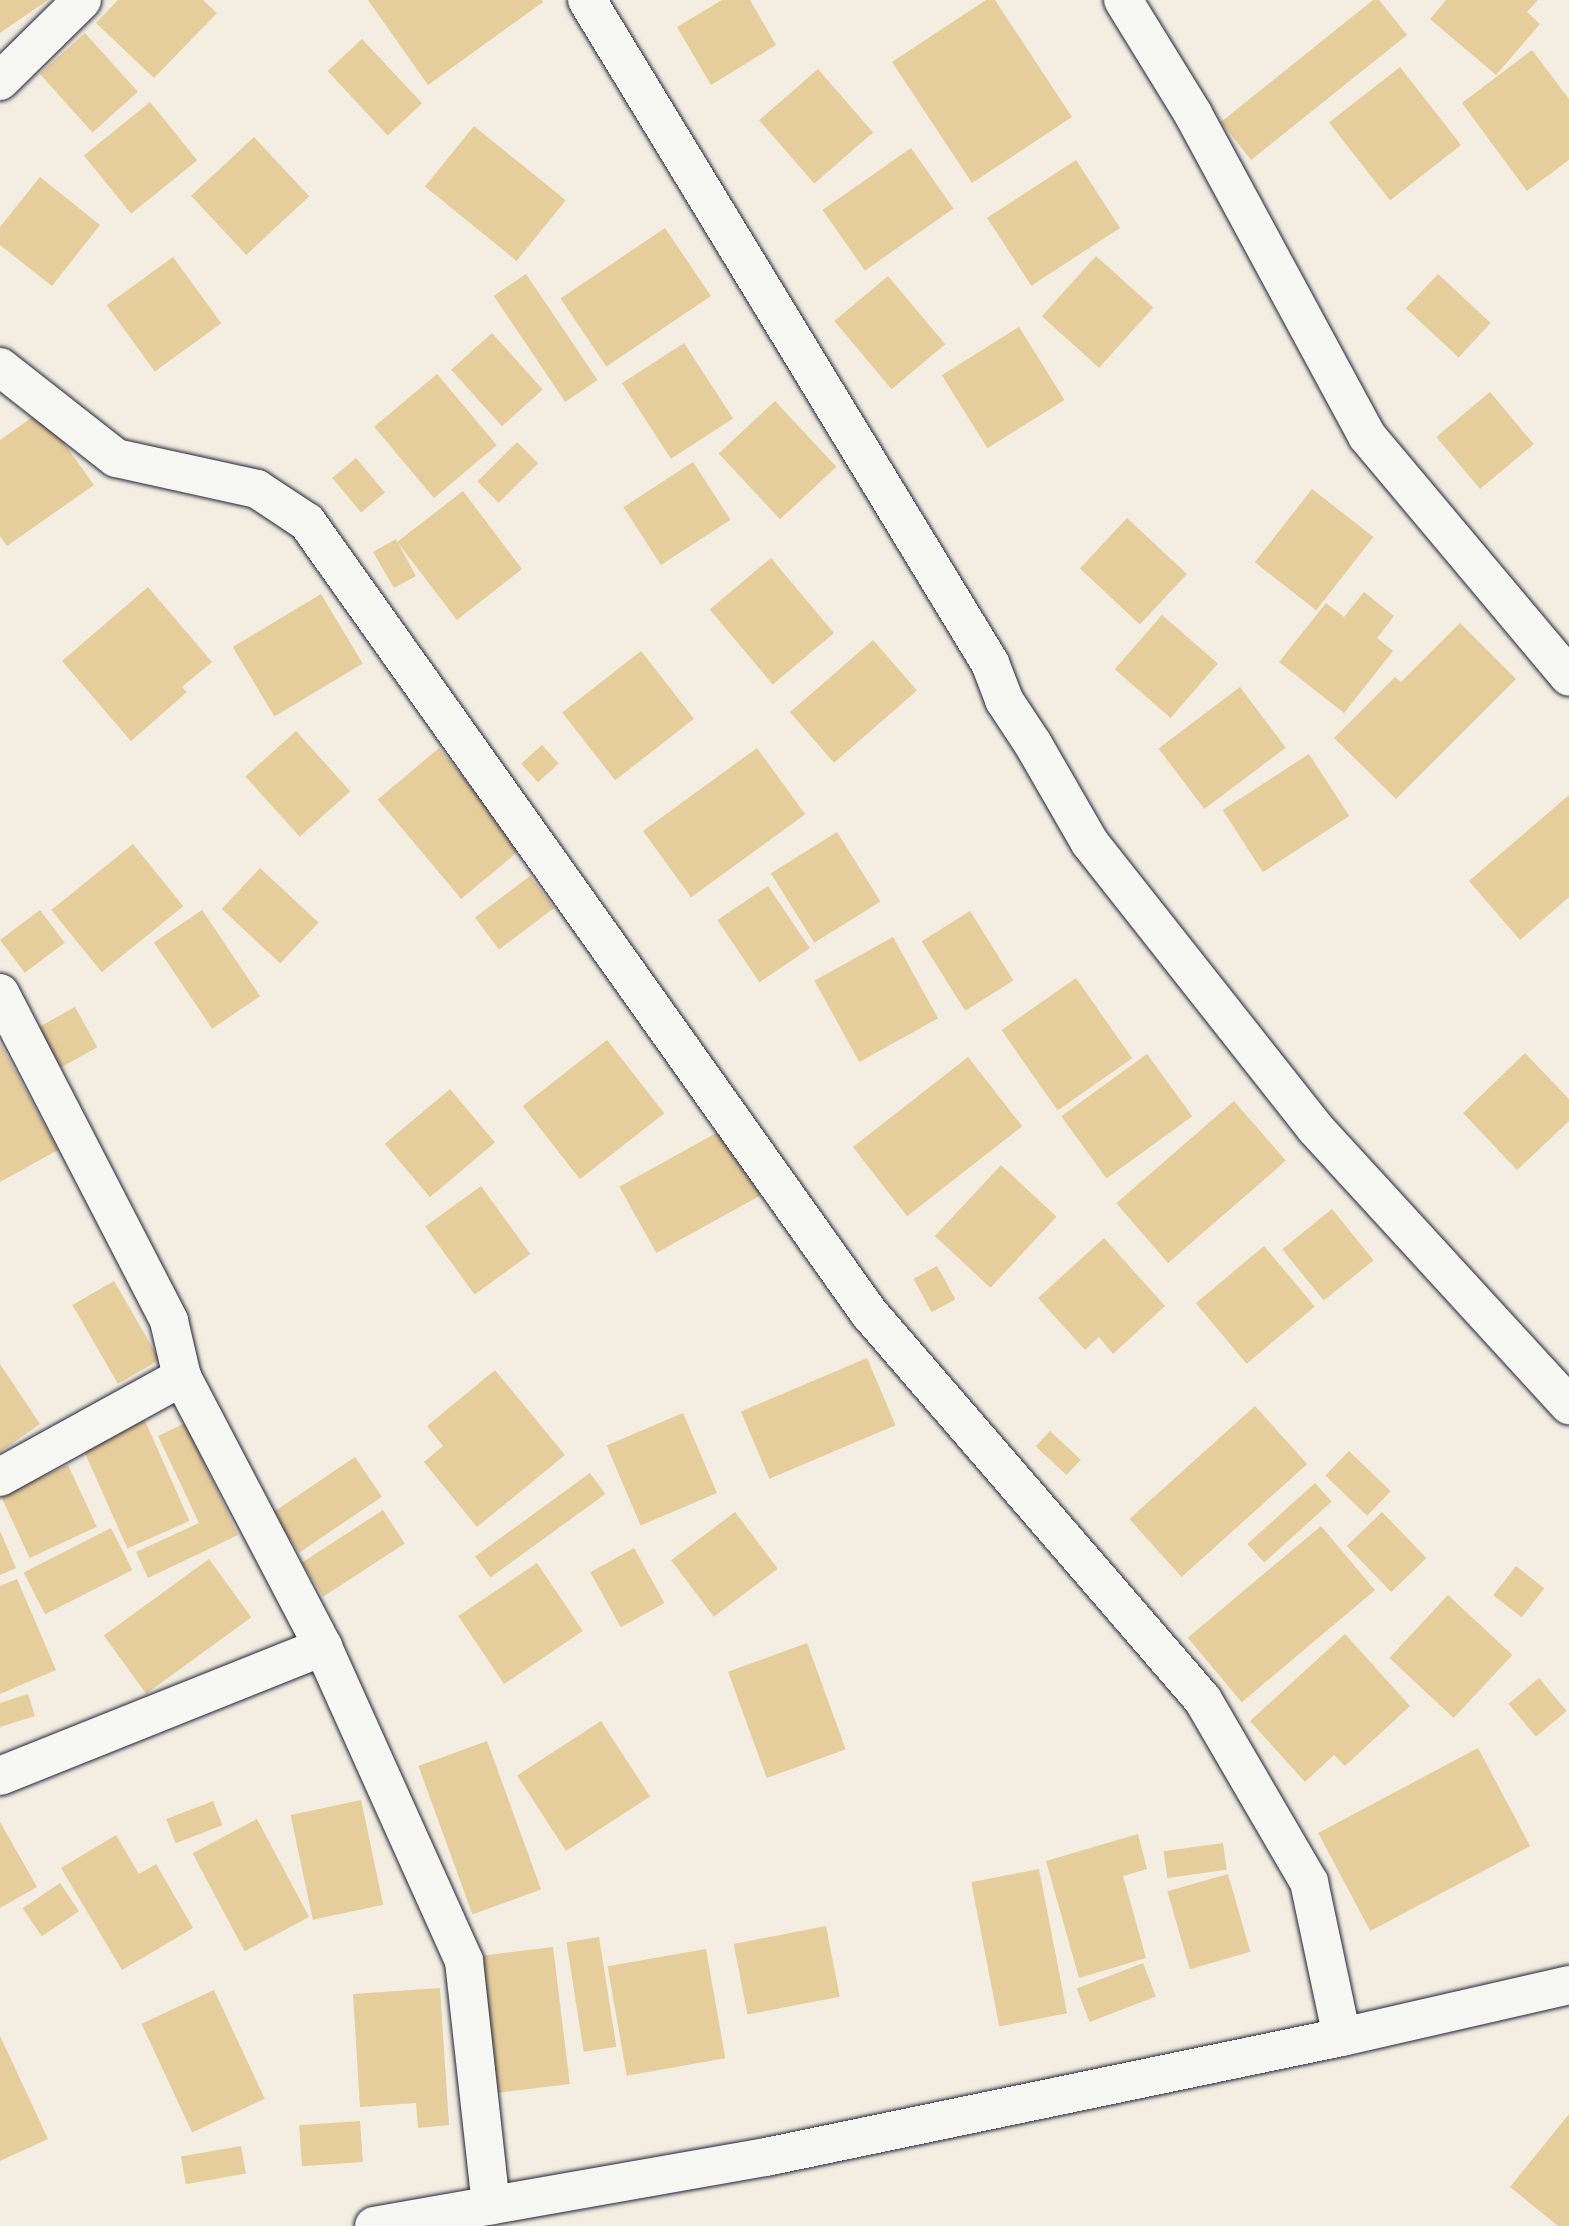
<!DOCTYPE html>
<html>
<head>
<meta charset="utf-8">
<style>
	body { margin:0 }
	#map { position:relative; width:1569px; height:2226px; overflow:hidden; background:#f3eee1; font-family:Kalam,sans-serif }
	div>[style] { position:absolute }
	.building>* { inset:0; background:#e6cd9c; transform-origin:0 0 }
	.roads { filter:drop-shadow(0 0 2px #22223b) drop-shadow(0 0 2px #22223b) }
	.street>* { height:38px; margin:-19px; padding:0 19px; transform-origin:19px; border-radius:19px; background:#f6f6f2 }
	.secondary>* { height:38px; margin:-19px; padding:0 19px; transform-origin:19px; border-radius:19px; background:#f6f6f2 }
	span { translate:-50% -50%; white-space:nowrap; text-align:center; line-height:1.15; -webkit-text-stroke:7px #f6f6f2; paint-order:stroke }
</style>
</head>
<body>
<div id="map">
	<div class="building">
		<i style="clip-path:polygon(0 0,48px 0,0 33px)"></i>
		<i style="clip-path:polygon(118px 0,203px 0,217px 13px,154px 78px,96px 23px)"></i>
		<i style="clip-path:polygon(368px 0,542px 0,543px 2px,428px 85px)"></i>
		<i style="clip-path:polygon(722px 0,750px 0,776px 45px,711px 85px,677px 27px)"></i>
		<i style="clip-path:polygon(986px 0,995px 0,1072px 117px,972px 183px,892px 62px)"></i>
		<i style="clip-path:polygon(1373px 0,1379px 0,1407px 35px,1251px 160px,1221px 122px)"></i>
		<i style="clip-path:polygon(1446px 0,1538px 0,1527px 12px,1540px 24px,1496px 75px,1430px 19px)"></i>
		<i style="left:85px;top:33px;width:79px;height:61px;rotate:48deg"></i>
		<i style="left:362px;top:39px;width:88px;height:47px;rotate:47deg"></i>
		<i style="clip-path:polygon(1532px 50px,1569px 99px,1569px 160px,1527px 191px,1462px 103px)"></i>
		<i style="left:1400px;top:67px;width:99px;height:90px;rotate:52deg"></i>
		<i style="left:818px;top:69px;width:84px;height:78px;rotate:49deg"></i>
		<i style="left:150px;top:102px;width:75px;height:85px;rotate:51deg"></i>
		<i style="left:474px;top:126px;width:118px;height:78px;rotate:39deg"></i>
		<i style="left:254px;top:137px;width:81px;height:86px;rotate:47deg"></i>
		<i style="left:911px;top:148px;width:74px;height:108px;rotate:55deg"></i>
		<i style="left:1076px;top:160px;width:81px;height:106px;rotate:57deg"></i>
		<i style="clip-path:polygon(40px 177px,100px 225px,52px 286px,0 245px,0 227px)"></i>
		<i style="left:665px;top:228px;width:82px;height:126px;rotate:56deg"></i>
		<i style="left:1096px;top:256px;width:77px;height:81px;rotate:42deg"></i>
		<i style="left:173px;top:257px;width:82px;height:82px;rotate:54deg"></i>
		<i style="left:526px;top:274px;width:128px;height:39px;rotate:56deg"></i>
		<i style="left:1438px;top:274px;width:72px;height:47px;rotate:43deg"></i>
		<i style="left:888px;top:276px;width:89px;height:70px;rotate:50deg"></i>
		<i style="left:1019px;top:327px;width:86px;height:91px;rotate:58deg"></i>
		<i style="left:492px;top:333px;width:76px;height:55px;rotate:48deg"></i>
		<i style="left:684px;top:343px;width:90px;height:74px;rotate:57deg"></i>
		<i style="left:437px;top:374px;width:93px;height:82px;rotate:50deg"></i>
		<i style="left:1490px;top:392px;width:68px;height:70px;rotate:50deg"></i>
		<i style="left:775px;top:401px;width:90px;height:77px;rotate:47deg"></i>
		<i style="clip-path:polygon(41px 411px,94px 485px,7px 546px,0 536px,0 440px)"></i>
		<i style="left:517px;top:442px;width:30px;height:56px;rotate:45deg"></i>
		<i style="left:356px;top:458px;width:45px;height:31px;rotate:50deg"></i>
		<i style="left:693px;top:462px;width:69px;height:83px;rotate:57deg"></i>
		<i style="left:1312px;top:489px;width:78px;height:93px;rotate:38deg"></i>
		<i style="clip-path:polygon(463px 491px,522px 569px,457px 620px,398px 543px,416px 576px,394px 588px,373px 552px,396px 539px,397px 542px)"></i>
		<i style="left:1127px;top:518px;width:82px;height:69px;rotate:43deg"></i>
		<i style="left:771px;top:558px;width:98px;height:80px;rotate:50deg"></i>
		<i style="clip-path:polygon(148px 587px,212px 662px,182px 687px,187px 692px,131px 741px,62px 661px)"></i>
		<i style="clip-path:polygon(1364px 592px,1394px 616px,1377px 638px,1393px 651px,1344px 713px,1279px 662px,1326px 603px,1344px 617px)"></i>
		<i style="left:321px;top:594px;width:81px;height:103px;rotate:59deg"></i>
		<i style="left:1162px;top:615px;width:74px;height:72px;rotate:41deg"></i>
		<i style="clip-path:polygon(1460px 623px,1516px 679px,1396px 799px,1334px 738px,1395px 677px,1401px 682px)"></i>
		<i style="left:873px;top:640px;width:67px;height:110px;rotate:49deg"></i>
		<i style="left:641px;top:651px;width:86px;height:100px;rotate:52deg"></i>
		<i style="left:1240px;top:687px;width:76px;height:102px;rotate:53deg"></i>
		<i style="left:296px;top:731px;width:81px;height:68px;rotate:48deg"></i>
		<i style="left:542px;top:745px;width:25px;height:28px;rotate:48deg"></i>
		<i style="left:439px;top:748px;width:130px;height:80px;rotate:50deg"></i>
		<i style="left:757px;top:748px;width:82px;height:141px;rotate:54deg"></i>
		<i style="left:1309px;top:754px;width:74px;height:103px;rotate:57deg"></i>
		<i style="clip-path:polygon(1569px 795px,1569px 897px,1520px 940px,1469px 881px)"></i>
		<i style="left:837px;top:832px;width:82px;height:78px;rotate:58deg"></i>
		<i style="left:133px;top:844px;width:80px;height:105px;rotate:51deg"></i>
		<i style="left:260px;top:868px;width:80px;height:56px;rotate:43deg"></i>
		<i style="left:530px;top:876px;width:40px;height:69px;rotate:53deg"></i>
		<i style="left:768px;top:886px;width:75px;height:61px;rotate:56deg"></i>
		<i style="left:40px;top:910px;width:41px;height:50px;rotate:53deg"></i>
		<i style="left:202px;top:910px;width:104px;height:58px;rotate:56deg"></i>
		<i style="left:970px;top:911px;width:82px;height:57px;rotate:58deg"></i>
		<i style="left:893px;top:937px;width:93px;height:90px;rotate:61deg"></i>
		<i style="left:1076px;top:978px;width:98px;height:91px;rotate:55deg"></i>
		<i style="left:75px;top:1007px;width:46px;height:49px;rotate:61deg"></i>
		<i style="left:607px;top:1040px;width:93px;height:107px;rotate:52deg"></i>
		<i style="clip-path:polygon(0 1043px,58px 1150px,0 1182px)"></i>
		<i style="clip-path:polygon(1525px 1053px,1569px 1099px,1569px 1121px,1517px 1170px,1463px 1113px)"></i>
		<i style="left:1147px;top:1054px;width:77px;height:106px;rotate:54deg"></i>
		<i style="left:968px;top:1057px;width:88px;height:146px;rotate:52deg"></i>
		<i style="left:450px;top:1089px;width:70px;height:85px;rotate:50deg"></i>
		<i style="left:1234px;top:1101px;width:79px;height:156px;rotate:49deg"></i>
		<i style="left:727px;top:1127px;width:76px;height:123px;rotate:61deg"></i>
		<i style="left:1001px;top:1165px;width:76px;height:97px;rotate:43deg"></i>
		<i style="left:481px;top:1186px;width:84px;height:69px;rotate:54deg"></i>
		<i style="left:1332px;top:1209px;width:66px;height:64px;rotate:51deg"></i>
		<i style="clip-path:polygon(1104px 1238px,1165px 1306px,1113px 1354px,1099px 1337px,1085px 1350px,1038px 1298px)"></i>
		<i style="left:1264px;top:1246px;width:79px;height:89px;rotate:50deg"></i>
		<i style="left:937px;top:1266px;width:38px;height:27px;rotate:61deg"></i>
		<i style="left:114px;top:1281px;width:91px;height:48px;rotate:60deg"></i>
		<i style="left:867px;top:1358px;width:73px;height:137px;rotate:67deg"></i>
		<i style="clip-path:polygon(0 1364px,40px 1424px,0 1452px)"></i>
		<i style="clip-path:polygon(495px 1370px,565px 1455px,477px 1527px,424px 1462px,443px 1446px,427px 1426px)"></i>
		<i style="left:1255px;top:1406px;width:78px;height:169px;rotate:48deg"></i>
		<i style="left:683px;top:1413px;width:87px;height:83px;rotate:67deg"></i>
		<i style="left:142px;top:1414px;width:117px;height:68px;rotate:66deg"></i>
		<i style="clip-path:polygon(185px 1423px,238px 1535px,148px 1578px,136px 1552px,199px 1523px,158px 1436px)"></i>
		<i style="left:1050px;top:1431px;width:42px;height:21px;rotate:43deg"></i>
		<i style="left:1349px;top:1451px;width:58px;height:34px;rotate:44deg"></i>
		<i style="left:355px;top:1457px;width:48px;height:100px;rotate:56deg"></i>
		<i style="left:68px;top:1465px;width:68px;height:74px;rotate:65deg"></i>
		<i style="left:590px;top:1473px;width:26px;height:142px;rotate:54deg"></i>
		<i style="left:1315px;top:1483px;width:25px;height:91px;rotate:48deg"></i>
		<i style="left:383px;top:1510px;width:40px;height:97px;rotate:57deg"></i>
		<i style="left:735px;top:1512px;width:71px;height:80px;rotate:53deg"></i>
		<i style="left:1382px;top:1512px;width:64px;height:49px;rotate:46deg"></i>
		<i style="left:1321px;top:1526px;width:84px;height:174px;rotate:50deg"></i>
		<i style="left:111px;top:1528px;width:47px;height:98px;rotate:63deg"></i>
		<i style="clip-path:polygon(0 1531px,16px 1568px,0 1575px)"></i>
		<i style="left:634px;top:1548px;width:63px;height:50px;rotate:61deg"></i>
		<i style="left:209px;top:1559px;width:72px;height:130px;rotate:54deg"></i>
		<i style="left:537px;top:1563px;width:82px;height:95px;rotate:56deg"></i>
		<i style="left:1516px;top:1566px;width:36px;height:37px;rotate:38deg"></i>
		<i style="clip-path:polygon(17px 1579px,56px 1670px,0 1694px,0 1586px)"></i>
		<i style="left:1448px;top:1595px;width:88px;height:86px;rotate:43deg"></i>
		<i style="clip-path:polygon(1345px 1634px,1410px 1706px,1345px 1766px,1334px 1755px,1305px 1782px,1250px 1721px)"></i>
		<i style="left:807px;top:1643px;width:113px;height:84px;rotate:70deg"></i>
		<i style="left:1539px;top:1678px;width:43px;height:40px;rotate:50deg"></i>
		<i style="clip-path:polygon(28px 1694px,35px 1716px,0 1727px,0 1703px)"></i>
		<i style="left:601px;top:1721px;width:90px;height:100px;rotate:57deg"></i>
		<i style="left:487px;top:1741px;width:158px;height:73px;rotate:70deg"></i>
		<i style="left:1478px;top:1748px;width:111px;height:181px;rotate:62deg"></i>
		<i style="left:361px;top:1800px;width:107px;height:72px;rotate:78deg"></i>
		<i style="left:213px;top:1801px;width:26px;height:50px;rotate:69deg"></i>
		<i style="left:257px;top:1819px;width:111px;height:73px;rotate:62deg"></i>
		<i style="clip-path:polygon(0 1822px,37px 1887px,0 1908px)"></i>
		<i style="clip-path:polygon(1138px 1834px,1147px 1869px,1123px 1876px,1146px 1958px,1079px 1978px,1046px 1861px)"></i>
		<i style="clip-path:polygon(116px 1835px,139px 1874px,156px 1864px,193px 1928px,122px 1970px,61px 1868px)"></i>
		<i style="left:1223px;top:1843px;width:27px;height:60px;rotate:82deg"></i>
		<i style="left:1039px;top:1869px;width:147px;height:69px;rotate:79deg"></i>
		<i style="left:1228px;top:1874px;width:81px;height:63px;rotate:74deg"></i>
		<i style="left:60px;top:1883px;width:34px;height:45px;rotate:56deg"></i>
		<i style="left:826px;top:1926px;width:72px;height:94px;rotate:79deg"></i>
		<i style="left:599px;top:1937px;width:111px;height:33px;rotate:81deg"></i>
		<i style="left:553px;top:1947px;width:138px;height:73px;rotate:83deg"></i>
		<i style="left:706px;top:1949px;width:111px;height:100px;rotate:80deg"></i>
		<i style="left:1143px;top:1963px;width:36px;height:71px;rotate:69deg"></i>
		<i style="clip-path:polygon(440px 1988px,449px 2125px,418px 2128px,416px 2103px,360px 2107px,353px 1994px)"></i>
		<i style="left:214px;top:1990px;width:120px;height:80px;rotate:65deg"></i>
		<i style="clip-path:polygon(0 2036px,48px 2139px,0 2161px)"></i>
		<i style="clip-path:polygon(1569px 2114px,1569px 2226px,1558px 2226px,1510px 2187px)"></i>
		<i style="left:360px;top:2121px;width:41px;height:61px;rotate:86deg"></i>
		<i style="left:241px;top:2146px;width:28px;height:61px;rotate:80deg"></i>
	</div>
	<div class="roads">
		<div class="street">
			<i style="left:587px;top:0;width:776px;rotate:58.71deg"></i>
			<i style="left:990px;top:663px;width:40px;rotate:69deg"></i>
			<i style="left:1004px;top:700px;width:53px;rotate:56.6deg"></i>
			<i style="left:1033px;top:744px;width:114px;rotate:60.1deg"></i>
			<i style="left:1090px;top:843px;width:363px;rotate:51.7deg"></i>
			<i style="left:1315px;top:1128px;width:376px;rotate:47.5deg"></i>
			<i style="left:1123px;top:0;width:134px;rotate:58.4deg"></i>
			<i style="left:1193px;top:114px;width:366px;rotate:61.6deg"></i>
			<i style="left:1367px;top:436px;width:314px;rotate:50deg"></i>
			<i style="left:0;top:81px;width:115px;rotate:-44.6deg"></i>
			<i style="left:0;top:367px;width:147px;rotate:38.1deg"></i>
			<i style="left:116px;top:458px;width:144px;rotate:12.4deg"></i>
			<i style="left:257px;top:489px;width:60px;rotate:33.4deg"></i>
			<i style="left:307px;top:522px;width:970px;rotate:54.61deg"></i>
			<i style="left:869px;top:1313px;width:511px;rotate:49.2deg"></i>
			<i style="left:1203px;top:1700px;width:211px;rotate:59.8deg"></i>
			<i style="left:1309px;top:1882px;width:158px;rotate:78deg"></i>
			<i style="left:0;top:993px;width:369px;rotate:62.7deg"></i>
			<i style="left:169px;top:1321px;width:57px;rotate:76.9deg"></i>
			<i style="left:182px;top:1377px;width:305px;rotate:62.4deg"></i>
			<i style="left:323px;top:1647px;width:344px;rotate:65.8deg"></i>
			<i style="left:464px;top:1961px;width:246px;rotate:83.7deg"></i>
			<i style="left:0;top:1477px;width:208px;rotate:-28.8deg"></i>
			<i style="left:0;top:1776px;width:348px;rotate:-21.8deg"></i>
		</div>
		<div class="secondary">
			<i style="left:374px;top:2226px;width:398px;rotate:-10deg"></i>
			<i style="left:766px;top:2157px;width:588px;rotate:-11.77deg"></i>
			<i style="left:1342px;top:2037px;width:233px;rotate:-12.9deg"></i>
		</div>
	</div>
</div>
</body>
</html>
